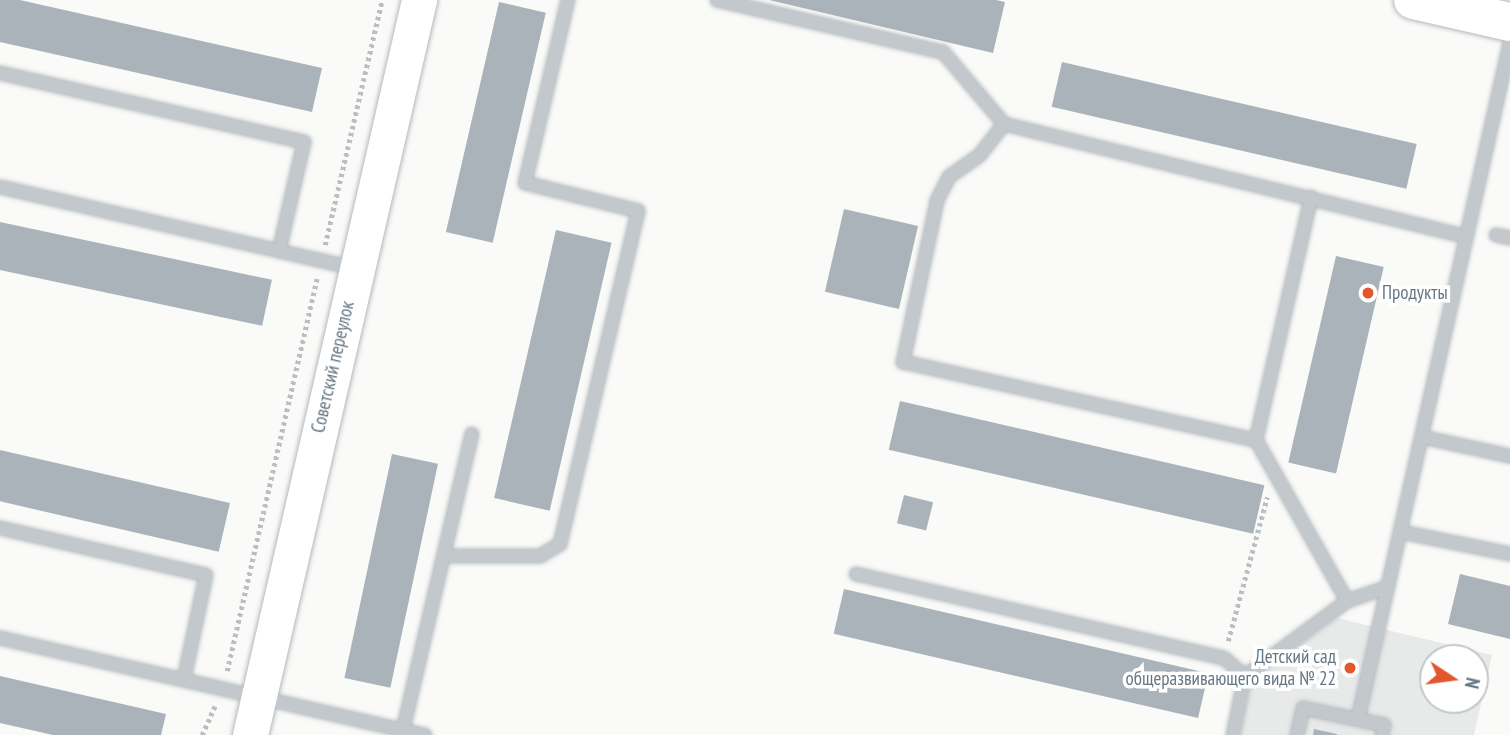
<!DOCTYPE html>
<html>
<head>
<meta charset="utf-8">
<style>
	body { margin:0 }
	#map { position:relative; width:1510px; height:735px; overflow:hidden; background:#fafaf8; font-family:"PT Sans Narrow",sans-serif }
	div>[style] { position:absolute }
	.built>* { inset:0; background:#e8e9e9 }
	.building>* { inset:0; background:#aab3b9; transform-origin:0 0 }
	.path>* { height:4.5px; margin-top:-2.25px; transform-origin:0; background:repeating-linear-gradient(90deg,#bbbfc2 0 3.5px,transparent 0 7px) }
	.roads { filter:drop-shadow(0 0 2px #b3babf) drop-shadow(0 0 2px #b3babf) }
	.lane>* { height:12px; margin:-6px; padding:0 6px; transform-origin:6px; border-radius:6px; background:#c3c8cc }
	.secondary>* { height:35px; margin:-17.5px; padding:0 17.5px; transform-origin:17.5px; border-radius:17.5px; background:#fff }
	.primary>* { height:38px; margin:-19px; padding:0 19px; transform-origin:19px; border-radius:19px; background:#fff }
	.dots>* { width:19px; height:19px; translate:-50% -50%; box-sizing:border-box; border:4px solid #fff; border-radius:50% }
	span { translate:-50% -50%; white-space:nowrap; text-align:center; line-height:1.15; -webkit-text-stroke:7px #fff; paint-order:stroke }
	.poi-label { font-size:19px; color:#657683 }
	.left { translate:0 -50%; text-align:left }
	.right { translate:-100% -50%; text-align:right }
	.street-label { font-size:19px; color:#657683 }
	.north { position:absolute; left:1419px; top:644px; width:70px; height:70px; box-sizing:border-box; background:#fff; border:2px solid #c1c8cd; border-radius:50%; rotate:103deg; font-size:19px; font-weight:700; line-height:28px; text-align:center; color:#657683 }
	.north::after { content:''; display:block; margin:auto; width:24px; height:32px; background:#e4572e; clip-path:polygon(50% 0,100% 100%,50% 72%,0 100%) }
</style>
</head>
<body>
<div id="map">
	<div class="built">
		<i style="clip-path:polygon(evenodd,1337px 618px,1492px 655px,1474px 735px,1240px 735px,1252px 679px,1337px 618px,1433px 658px,1475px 658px,1475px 700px,1433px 700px,1433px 658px)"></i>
	</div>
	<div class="building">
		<i style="clip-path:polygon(0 0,20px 0,322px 68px,312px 112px,0 42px)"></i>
		<i style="clip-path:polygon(769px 0,996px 0,1005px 2px,993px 53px)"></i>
		<i style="left:499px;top:2px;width:48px;height:236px;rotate:13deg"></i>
		<i style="left:1062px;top:62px;width:364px;height:46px;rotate:13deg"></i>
		<i style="left:844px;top:209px;width:76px;height:85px;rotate:13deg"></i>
		<i style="left:0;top:222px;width:278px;height:47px;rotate:12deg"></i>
		<i style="left:556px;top:230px;width:57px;height:275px;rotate:13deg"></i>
		<i style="left:1336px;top:256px;width:49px;height:212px;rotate:13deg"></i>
		<i style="left:900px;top:401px;width:374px;height:50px;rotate:13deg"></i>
		<i style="left:0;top:450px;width:236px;height:50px;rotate:13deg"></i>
		<i style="left:392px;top:454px;width:47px;height:229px;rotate:12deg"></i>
		<i style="left:904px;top:495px;width:30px;height:29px;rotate:14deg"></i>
		<i style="clip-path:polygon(1460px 574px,1510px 586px,1510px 639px,1448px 624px)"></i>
		<i style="left:844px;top:589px;width:374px;height:46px;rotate:13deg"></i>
		<i style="clip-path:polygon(0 676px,166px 714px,161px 735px,53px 735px,0 723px)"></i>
		<i style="clip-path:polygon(1314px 729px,1337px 734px,1337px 735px,1313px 735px)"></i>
	</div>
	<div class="path">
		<i style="left:325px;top:245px;width:252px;rotate:-76.9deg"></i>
		<i style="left:1228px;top:641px;width:149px;rotate:-74.8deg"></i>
		<i style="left:227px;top:671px;width:404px;rotate:-77.1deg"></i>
		<i style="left:202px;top:735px;width:32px;rotate:-66deg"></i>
	</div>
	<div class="roads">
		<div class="lane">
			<i style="left:717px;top:0;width:232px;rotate:13deg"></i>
			<i style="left:943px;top:52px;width:94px;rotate:49.7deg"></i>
			<i style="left:1004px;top:124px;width:476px;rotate:13.7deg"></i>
			<i style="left:0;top:73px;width:312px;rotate:12.8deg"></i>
			<i style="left:304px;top:142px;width:112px;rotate:102.9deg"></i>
			<i style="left:279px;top:251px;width:77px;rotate:12.8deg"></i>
			<i style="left:1004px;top:124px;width:39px;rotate:128deg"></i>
			<i style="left:980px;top:155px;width:38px;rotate:145deg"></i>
			<i style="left:949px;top:177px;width:27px;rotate:117deg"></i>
			<i style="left:937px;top:201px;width:165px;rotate:101.9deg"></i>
			<i style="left:903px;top:362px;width:362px;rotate:12.5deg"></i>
			<i style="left:1256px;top:440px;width:249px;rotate:-77.2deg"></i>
			<i style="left:0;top:187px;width:286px;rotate:12.9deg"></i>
			<i style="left:1496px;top:235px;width:14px;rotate:12deg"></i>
			<i style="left:1422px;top:437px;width:90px;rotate:12.2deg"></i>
			<i style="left:1256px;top:440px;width:185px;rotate:60.5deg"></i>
			<i style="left:0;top:528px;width:211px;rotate:12.9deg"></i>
			<i style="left:206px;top:575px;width:106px;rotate:101.9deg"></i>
			<i style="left:1401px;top:532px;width:111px;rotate:11.4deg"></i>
			<i style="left:446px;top:556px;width:94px"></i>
			<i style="left:540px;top:556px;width:23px;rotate:-31deg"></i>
			<i style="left:560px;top:544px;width:342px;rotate:-76.8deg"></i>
			<i style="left:638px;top:211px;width:116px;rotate:-166.1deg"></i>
			<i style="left:525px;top:183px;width:188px;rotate:-76.8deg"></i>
			<i style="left:856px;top:574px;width:377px;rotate:12.9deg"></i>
			<i style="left:1224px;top:658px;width:28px;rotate:41deg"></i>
			<i style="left:0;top:638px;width:436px;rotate:12.9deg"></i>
			<i style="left:1358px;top:719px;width:693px;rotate:-77.33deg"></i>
			<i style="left:403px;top:730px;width:304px;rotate:-76.9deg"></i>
			<i style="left:1233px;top:735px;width:60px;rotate:-78.5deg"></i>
			<i style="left:1245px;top:676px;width:127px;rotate:-36.3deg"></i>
			<i style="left:1347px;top:601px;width:43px;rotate:-18.9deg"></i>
			<i style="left:1297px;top:735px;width:28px;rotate:-77deg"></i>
			<i style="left:1303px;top:708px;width:83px;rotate:11.9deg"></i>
			<i style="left:1384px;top:725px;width:10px;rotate:101deg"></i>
		</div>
		<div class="secondary">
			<i style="left:250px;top:735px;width:754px;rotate:-77.05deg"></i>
		</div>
		<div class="primary">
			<i style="left:1413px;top:0;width:99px;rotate:12.8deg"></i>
		</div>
	</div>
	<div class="dots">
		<i style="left:1368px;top:293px;background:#e4572e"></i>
		<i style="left:1350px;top:668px;background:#e4572e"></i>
	</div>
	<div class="poi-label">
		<span class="left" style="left:1382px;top:293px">Продукты</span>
		<span class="right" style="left:1336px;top:668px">Детский сад<br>общеразвивающего вида № 22</span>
	</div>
	<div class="street-label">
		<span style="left:333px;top:367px;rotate:-77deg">Советский переулок</span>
	</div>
	<div class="north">N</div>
</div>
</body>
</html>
